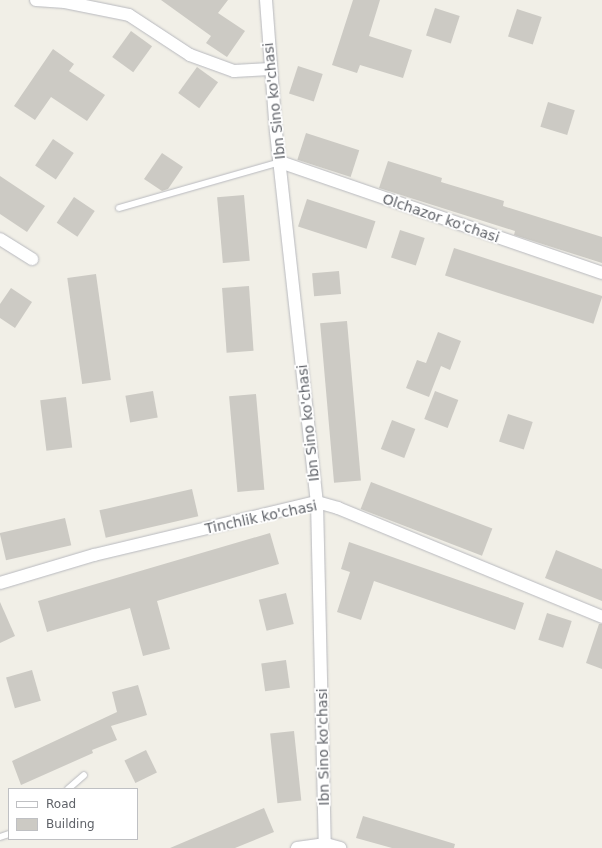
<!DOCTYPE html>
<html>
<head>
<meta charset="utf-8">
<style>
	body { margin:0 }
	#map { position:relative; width:602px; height:848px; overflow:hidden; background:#f1efe7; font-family:"DejaVu Sans",sans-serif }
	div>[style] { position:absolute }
	.building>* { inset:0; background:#cccac4; transform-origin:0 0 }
	.roads { filter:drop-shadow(0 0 1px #b8b9be) drop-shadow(0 0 1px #b8b9be) }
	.lane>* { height:6px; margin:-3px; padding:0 3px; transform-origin:3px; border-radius:3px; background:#fff }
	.street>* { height:12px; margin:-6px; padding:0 6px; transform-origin:6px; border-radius:6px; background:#fff }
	span { translate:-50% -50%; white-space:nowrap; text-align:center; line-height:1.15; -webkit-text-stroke:3.5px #fff; paint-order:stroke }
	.street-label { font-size:14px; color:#5f6268 }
	.legend { position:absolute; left:8px; top:788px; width:130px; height:52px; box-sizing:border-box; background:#fff; border:1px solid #bfc0c3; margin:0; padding:5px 7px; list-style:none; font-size:12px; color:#5f6268 }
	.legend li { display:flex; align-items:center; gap:8px; height:20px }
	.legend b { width:20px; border:1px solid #bfc0c3 }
</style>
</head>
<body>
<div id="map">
	<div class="building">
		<i style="clip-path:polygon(161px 0,228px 0,218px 13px,245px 31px,227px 57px,206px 43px,211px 36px)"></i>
		<i style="clip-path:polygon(353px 0,380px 0,369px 36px,412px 50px,403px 78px,360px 65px,357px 73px,332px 65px)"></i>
		<i style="left:435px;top:8px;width:26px;height:29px;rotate:18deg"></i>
		<i style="left:517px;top:9px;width:26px;height:29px;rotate:18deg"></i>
		<i style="left:131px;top:31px;width:26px;height:32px;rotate:36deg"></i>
		<i style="clip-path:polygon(53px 49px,74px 64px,69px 71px,105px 95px,87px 121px,51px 97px,35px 120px,14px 106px)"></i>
		<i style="left:298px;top:66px;width:26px;height:29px;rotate:18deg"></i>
		<i style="left:197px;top:67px;width:26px;height:32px;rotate:36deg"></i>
		<i style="left:548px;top:102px;width:28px;height:26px;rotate:17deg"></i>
		<i style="left:306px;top:133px;width:56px;height:28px;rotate:18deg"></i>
		<i style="left:53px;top:139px;width:25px;height:32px;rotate:34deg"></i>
		<i style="clip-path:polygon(162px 153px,183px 167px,168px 189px,162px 191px,144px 179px)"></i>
		<i style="clip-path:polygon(388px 161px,442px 178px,441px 182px,504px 201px,503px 206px,602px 237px,602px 263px,514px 235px,515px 231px,379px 188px)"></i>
		<i style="clip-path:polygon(0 176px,45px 206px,27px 232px,0 214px)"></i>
		<i style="left:244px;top:195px;width:66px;height:27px;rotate:85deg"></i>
		<i style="left:74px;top:197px;width:25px;height:31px;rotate:34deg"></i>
		<i style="left:307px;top:199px;width:72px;height:29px;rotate:18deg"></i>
		<i style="left:400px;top:230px;width:26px;height:29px;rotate:18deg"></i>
		<i style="left:454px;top:248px;width:156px;height:29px;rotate:18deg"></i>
		<i style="left:339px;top:271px;width:23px;height:27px;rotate:85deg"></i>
		<i style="left:96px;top:274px;width:107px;height:29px;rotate:82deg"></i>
		<i style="left:249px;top:286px;width:65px;height:27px;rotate:86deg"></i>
		<i style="clip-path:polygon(11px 288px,32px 302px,15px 328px,0 318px,0 304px)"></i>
		<i style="left:347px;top:321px;width:160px;height:27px;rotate:85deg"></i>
		<i style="clip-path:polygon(438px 332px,461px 341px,450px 370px,441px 366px,429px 397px,406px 388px,417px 360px,426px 363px)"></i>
		<i style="left:153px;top:391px;width:27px;height:28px;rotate:80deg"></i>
		<i style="left:435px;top:391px;width:25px;height:30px;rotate:21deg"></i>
		<i style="left:256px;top:394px;width:96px;height:27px;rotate:85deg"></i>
		<i style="left:66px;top:397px;width:51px;height:26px;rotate:83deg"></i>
		<i style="left:508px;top:414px;width:26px;height:29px;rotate:18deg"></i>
		<i style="left:392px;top:420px;width:25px;height:31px;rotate:21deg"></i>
		<i style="left:371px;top:482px;width:130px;height:29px;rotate:21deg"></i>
		<i style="left:192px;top:489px;width:28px;height:95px;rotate:77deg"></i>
		<i style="left:65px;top:518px;width:28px;height:67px;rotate:77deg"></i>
		<i style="clip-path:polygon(270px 533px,279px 564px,157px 601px,170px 649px,143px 656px,130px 608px,47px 632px,38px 601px)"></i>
		<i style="clip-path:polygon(349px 542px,524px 603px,515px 630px,374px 581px,361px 620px,337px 612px,350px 572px,341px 569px)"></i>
		<i style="clip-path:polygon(556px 550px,602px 569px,602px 601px,545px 578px)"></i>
		<i style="left:286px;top:593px;width:32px;height:28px;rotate:76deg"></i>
		<i style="clip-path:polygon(0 602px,15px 636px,0 643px)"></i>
		<i style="left:547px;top:613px;width:26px;height:28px;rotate:18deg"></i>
		<i style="clip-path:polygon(599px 624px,602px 624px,602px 669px,586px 663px)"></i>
		<i style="left:286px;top:660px;width:28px;height:25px;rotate:82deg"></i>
		<i style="left:32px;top:670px;width:32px;height:27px;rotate:74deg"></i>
		<i style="clip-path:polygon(138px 685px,147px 715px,111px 726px,117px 740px,92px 750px,93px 753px,21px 785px,12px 761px,117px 712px,112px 692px)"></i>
		<i style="left:294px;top:731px;width:70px;height:24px;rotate:84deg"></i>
		<i style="left:146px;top:750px;width:25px;height:24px;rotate:64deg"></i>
		<i style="clip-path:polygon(264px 808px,274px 832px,235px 848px,170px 848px)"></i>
		<i style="clip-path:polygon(363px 816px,455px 844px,454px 848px,392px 848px,356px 838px)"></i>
	</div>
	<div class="roads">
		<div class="lane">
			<i style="left:119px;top:208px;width:167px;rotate:-15.9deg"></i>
			<i style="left:68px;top:789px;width:21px;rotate:-41deg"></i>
			<i style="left:0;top:837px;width:9px;rotate:-18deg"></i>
		</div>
		<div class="street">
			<i style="left:36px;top:0;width:29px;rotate:4deg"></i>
			<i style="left:65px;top:2px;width:65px;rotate:11.5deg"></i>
			<i style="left:129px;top:15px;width:73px;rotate:33.3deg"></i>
			<i style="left:190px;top:55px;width:47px;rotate:20deg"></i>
			<i style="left:234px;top:71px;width:36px;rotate:-3deg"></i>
			<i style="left:266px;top:0;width:132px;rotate:85.7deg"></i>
			<i style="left:276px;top:132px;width:372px;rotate:83.7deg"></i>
			<i style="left:317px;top:502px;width:346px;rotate:88.7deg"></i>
			<i style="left:280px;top:162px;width:341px;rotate:19deg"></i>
			<i style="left:0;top:239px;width:38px;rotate:32deg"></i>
			<i style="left:0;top:583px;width:98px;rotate:-16.6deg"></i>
			<i style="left:94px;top:555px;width:229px;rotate:-13.4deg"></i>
			<i style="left:317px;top:502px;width:22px;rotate:16deg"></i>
			<i style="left:338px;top:508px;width:286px;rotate:22.4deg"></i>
			<i style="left:297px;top:848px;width:29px;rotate:-8deg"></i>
			<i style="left:326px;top:844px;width:15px;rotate:16deg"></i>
		</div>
	</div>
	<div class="street-label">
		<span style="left:274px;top:101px;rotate:-96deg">Ibn Sino ko'chasi</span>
		<span style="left:441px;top:218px;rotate:19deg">Olchazor ko'chasi</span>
		<span style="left:308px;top:423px;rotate:-96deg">Ibn Sino ko'chasi</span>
		<span style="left:261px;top:517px;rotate:-12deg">Tinchlik ko'chasi</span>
		<span style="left:323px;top:747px;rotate:-91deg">Ibn Sino ko'chasi</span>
	</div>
	<ul class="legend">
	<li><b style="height:5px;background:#fff"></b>Road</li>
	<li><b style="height:11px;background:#cccac4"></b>Building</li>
	</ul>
</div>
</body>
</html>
